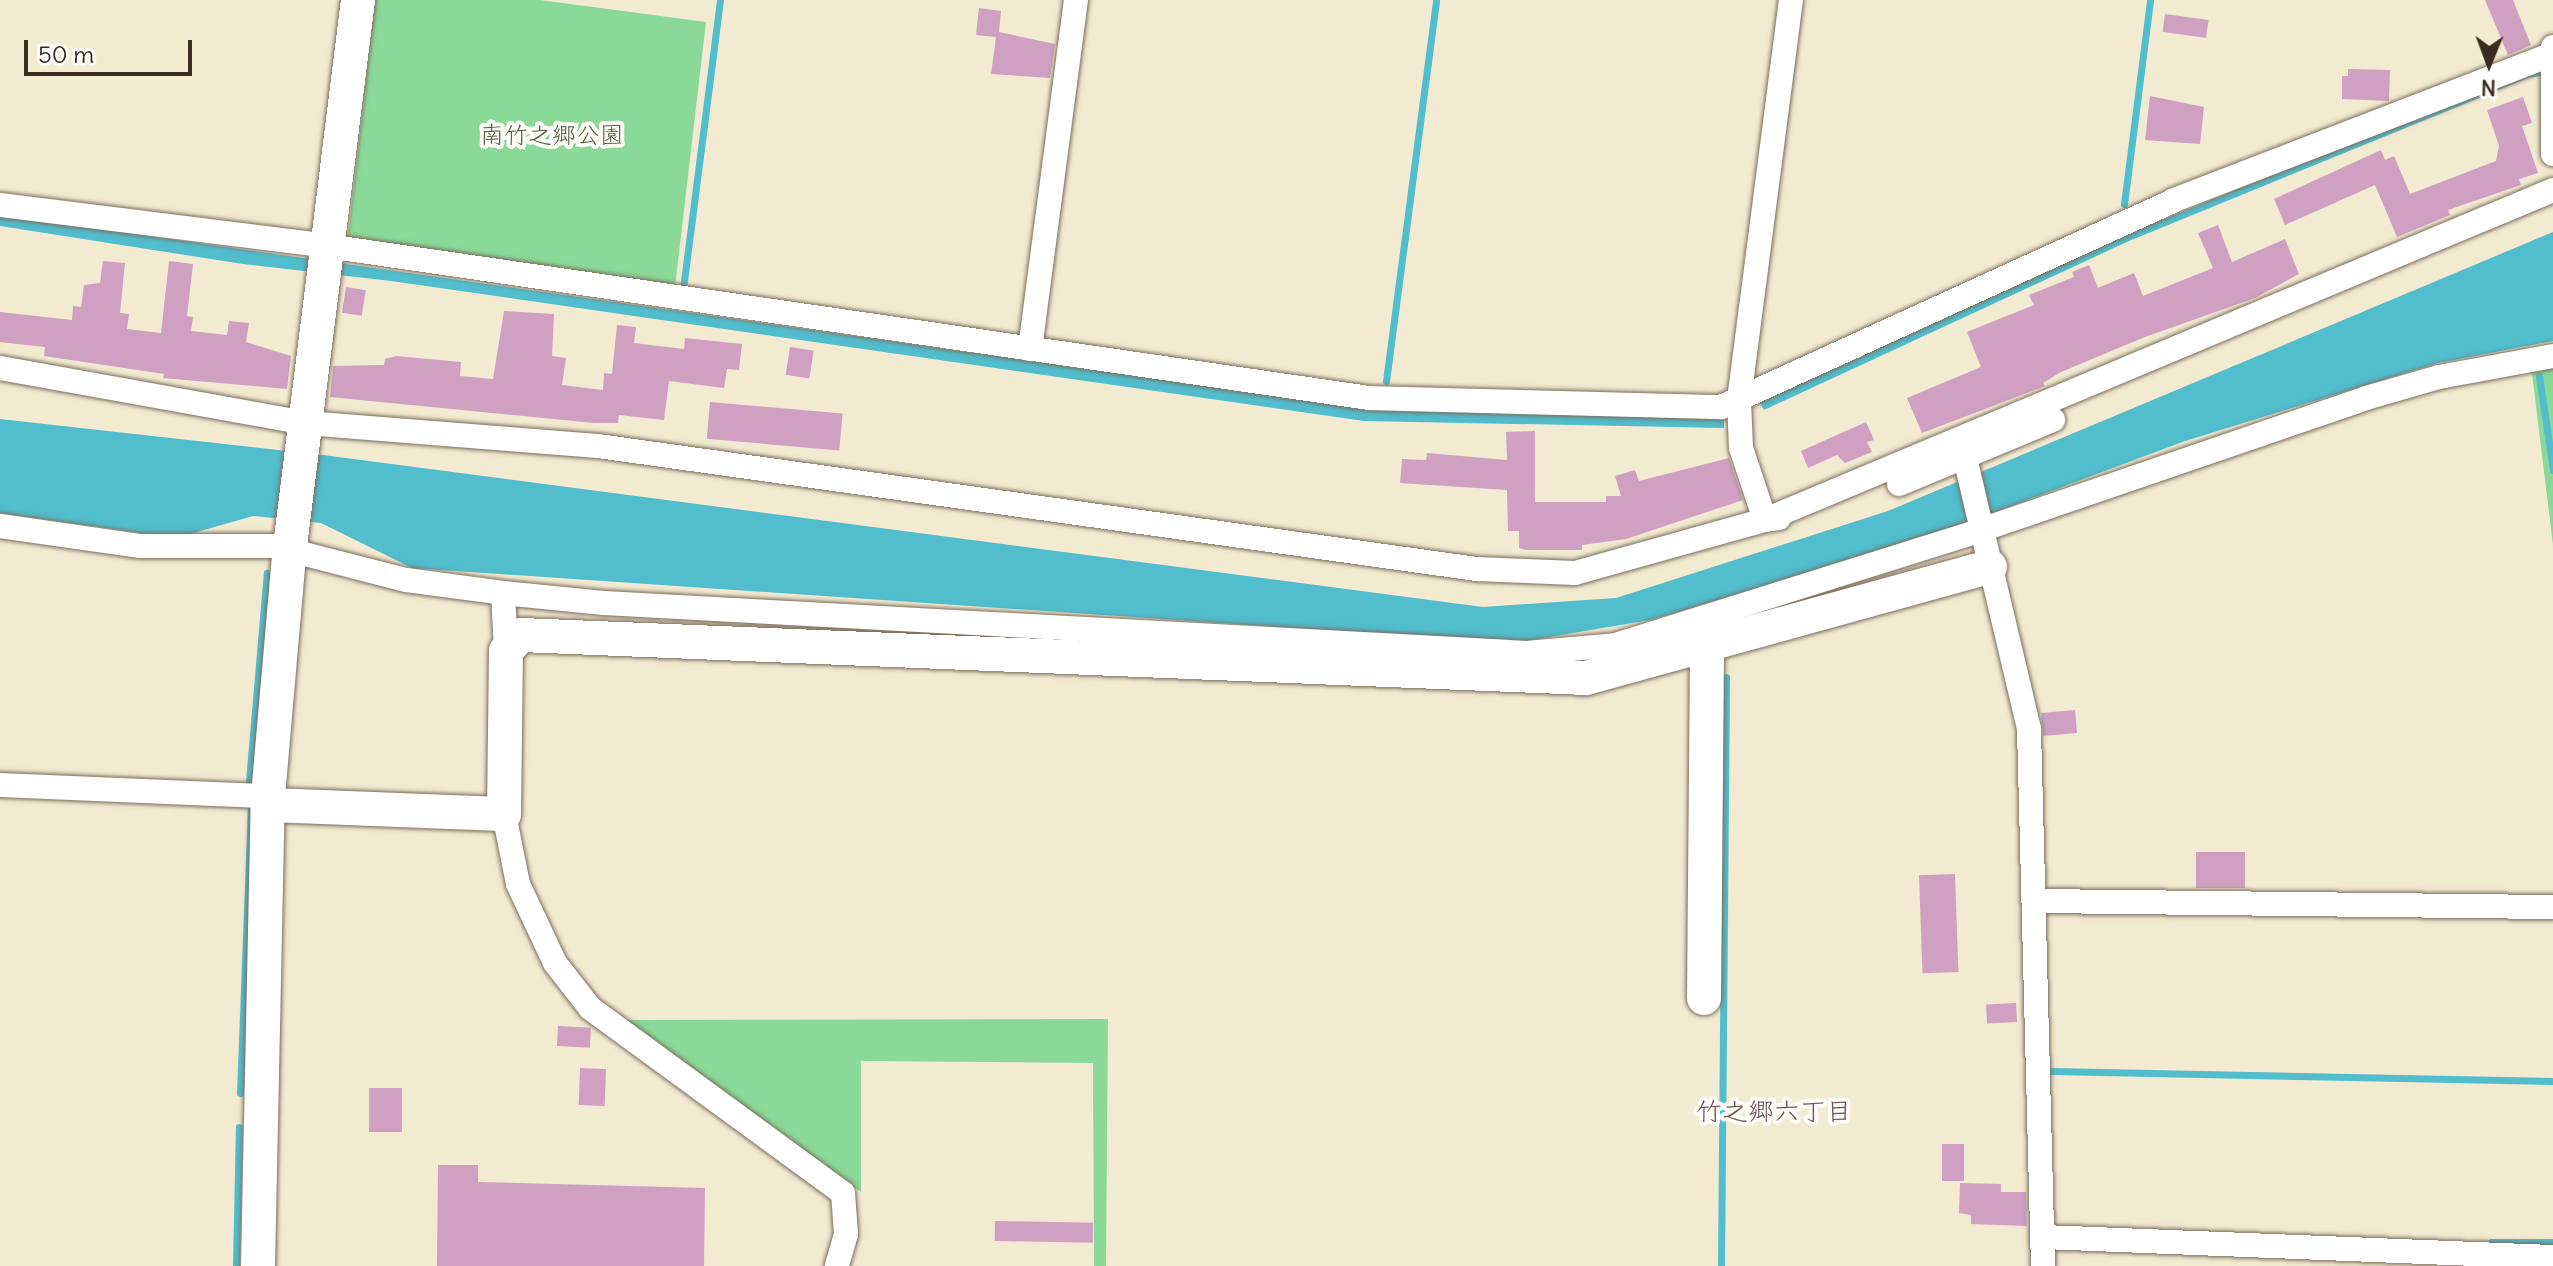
<!DOCTYPE html>
<html>
<head>
<meta charset="utf-8">
<style>
	body { margin:0 }
	#map { position:relative; width:2553px; height:1266px; overflow:hidden; background:#f3ead2; font-family:Delius,"Klee One",sans-serif }
	div>[style] { position:absolute }
	.green>* { inset:0; background:#8ad998 }
	.water>* { inset:0; background:#51bdcd }
	.stream>* { height:7px; margin:-3.5px; padding:0 3.5px; transform-origin:3.5px; border-radius:3.5px; background:#51bdcd }
	.building>* { inset:0; background:#cfa0c1; transform-origin:0 0 }
	.roads { filter:drop-shadow(0 0 2px #7b6d5d) drop-shadow(0 0 2px #7b6d5d) }
	.street>* { height:24px; margin:-12px; padding:0 12px; transform-origin:12px; border-radius:12px; background:#fff }
	.secondary>* { height:34px; margin:-17px; padding:0 17px; transform-origin:17px; border-radius:17px; background:#fff }
	span { translate:-50% -50%; white-space:nowrap; text-align:center; line-height:1.15; -webkit-text-stroke:8px #fdfcf7; paint-order:stroke }
	.park-label { font-size:24px; color:#535f43 }
	.neighbourhood-label { font-size:26px; color:#6f5357 }
	.north { position:absolute; left:2449px; top:24px; width:80px; height:80px; -webkit-text-stroke:6px #fdfcf7; paint-order:stroke; rotate:181deg; font-size:22px; font-weight:700; line-height:32px; text-align:center; color:#3b2a1e }
	.north::after { content:''; display:block; margin:auto; width:28px; height:36px; background:#3b2a1e; clip-path:polygon(50% 0,100% 100%,50% 72%,0 100%) }
	.scale { position:absolute; left:24px; top:40px; width:168px; height:36px; box-sizing:border-box; border:4px solid #3b2a1e; border-top:0; padding-left:10px; font-size:24px; line-height:28px; white-space:nowrap; color:#3b2a1e; -webkit-text-stroke:6px #fdfcf7; paint-order:stroke }
</style>
</head>
<body>
<div id="map">
	<div class="green">
		<i style="clip-path:polygon(375px 0,540px 0,706px 22px,675px 287px,348px 238px)"></i>
		<i style="clip-path:polygon(2553px 363px,2553px 545px,2531px 365px)"></i>
		<i style="clip-path:polygon(1108px 1019px,1106px 1266px,1094px 1266px,1093px 1063px,861px 1061px,861px 1192px,619px 1020px)"></i>
	</div>
	<div class="water">
		<i style="clip-path:polygon(2533px 69px,2553px 74px,2528px 78px,2129px 241px,1764px 410px,1759px 401px,2135px 231px)"></i>
		<i style="clip-path:polygon(0 215px,1369px 409px,1724px 418px,1724px 428px,1364px 421px,391px 281px,243px 264px,0 226px)"></i>
		<i style="clip-path:polygon(2553px 232px,2553px 341px,2438px 363px,2185px 441px,1918px 541px,1650px 620px,1514px 643px,412px 568px,321px 523px,253px 516px,176px 538px,0 513px,0 419px,323px 455px,1483px 607px,1616px 598px,1888px 511px)"></i>
	</div>
	<div class="stream">
		<i style="left:2124px;top:204px;width:206px;rotate:-82.7deg"></i>
		<i style="left:683px;top:289px;width:291px;rotate:-82.7deg"></i>
		<i style="left:2539px;top:376px;width:95px;rotate:81.5deg"></i>
		<i style="left:1386px;top:381px;width:384px;rotate:-82.5deg"></i>
		<i style="left:249px;top:781px;width:209px;rotate:-85.1deg"></i>
		<i style="left:2052px;top:1071px;width:501px;rotate:1.14deg"></i>
		<i style="left:240px;top:1093px;width:285px;rotate:-87.8deg"></i>
		<i style="left:2491px;top:1242px;width:62px"></i>
		<i style="left:236px;top:1266px;width:139px;rotate:-88.8deg"></i>
		<i style="left:1721px;top:1266px;width:589px;rotate:-89.51deg"></i>
	</div>
	<div class="building">
		<i style="clip-path:polygon(2485px 0,2513px 0,2531px 45px,2508px 55px)"></i>
		<i style="clip-path:polygon(979px 8px,1001px 11px,999px 32px,1055px 44px,1050px 78px,991px 74px,996px 37px,976px 35px)"></i>
		<i style="left:2165px;top:14px;width:44px;height:18px;rotate:8deg"></i>
		<i style="clip-path:polygon(2348px 69px,2390px 70px,2389px 101px,2342px 99px,2342px 76px,2348px 76px)"></i>
		<i style="clip-path:polygon(2150px 96px,2204px 107px,2200px 144px,2145px 140px)"></i>
		<i style="clip-path:polygon(2523px 97px,2532px 123px,2522px 126px,2538px 173px,2519px 179px,2521px 185px,2448px 210px,2450px 215px,2397px 237px,2375px 185px,2285px 225px,2274px 199px,2381px 150px,2385px 160px,2394px 156px,2410px 194px,2496px 161px,2499px 146px,2487px 110px)"></i>
		<i style="clip-path:polygon(2218px 225px,2232px 262px,2285px 239px,2299px 274px,2255px 298px,2145px 337px,2061px 372px,2043px 383px,2045px 386px,1922px 433px,1907px 398px,1981px 367px,1967px 332px,2034px 305px,2029px 295px,2074px 277px,2072px 272px,2089px 265px,2098px 288px,2134px 273px,2143px 296px,2213px 268px,2198px 233px)"></i>
		<i style="clip-path:polygon(103px 261px,125px 263px,120px 313px,129px 314px,127px 329px,161px 333px,169px 261px,193px 264px,187px 316px,193px 317px,191px 331px,227px 335px,229px 321px,249px 323px,246px 342px,291px 356px,287px 389px,163px 378px,164px 374px,44px 356px,45px 347px,0 342px,0 312px,72px 320px,73px 306px,81px 307px,84px 285px,100px 283px)"></i>
		<i style="left:346px;top:287px;width:20px;height:26px;rotate:9deg"></i>
		<i style="clip-path:polygon(504px 311px,554px 314px,552px 356px,566px 358px,562px 385px,603px 390px,604px 373px,612px 374px,617px 325px,636px 327px,634px 343px,684px 349px,685px 338px,742px 344px,739px 370px,727px 369px,724px 388px,669px 381px,664px 420px,619px 415px,618px 423px,594px 423px,330px 397px,333px 366px,384px 365px,385px 359px,396px 356px,461px 362px,460px 376px,493px 379px)"></i>
		<i style="left:790px;top:347px;width:24px;height:28px;rotate:9deg"></i>
		<i style="left:710px;top:402px;width:133px;height:37px;rotate:5deg"></i>
		<i style="clip-path:polygon(1866px 422px,1874px 440px,1867px 442px,1872px 452px,1845px 463px,1837px 455px,1808px 468px,1801px 451px)"></i>
		<i style="clip-path:polygon(1535px 431px,1535px 502px,1606px 502px,1606px 496px,1621px 496px,1615px 476px,1635px 470px,1639px 481px,1729px 458px,1743px 500px,1626px 539px,1582px 545px,1582px 550px,1526px 550px,1519px 548px,1519px 531px,1508px 531px,1507px 490px,1400px 483px,1402px 459px,1426px 460px,1427px 453px,1507px 460px,1506px 432px)"></i>
		<i style="left:2075px;top:710px;width:23px;height:34px;rotate:85deg"></i>
		<i style="left:2196px;top:852px;width:49px;height:36px"></i>
		<i style="left:1955px;top:874px;width:98px;height:36px;rotate:88deg"></i>
		<i style="left:2016px;top:1003px;width:19px;height:30px;rotate:87deg"></i>
		<i style="left:558px;top:1026px;width:33px;height:20px;rotate:3deg"></i>
		<i style="left:580px;top:1068px;width:26px;height:37px;rotate:2deg"></i>
		<i style="left:369px;top:1088px;width:33px;height:44px"></i>
		<i style="left:1942px;top:1144px;width:22px;height:37px"></i>
		<i style="clip-path:polygon(438px 1165px,478px 1165px,478px 1182px,705px 1188px,704px 1266px,437px 1266px)"></i>
		<i style="clip-path:polygon(1960px 1183px,2001px 1184px,2001px 1192px,2026px 1192px,2027px 1226px,1971px 1224px,1971px 1215px,1959px 1213px)"></i>
		<i style="left:995px;top:1221px;width:98px;height:20px;rotate:1deg"></i>
	</div>
	<div class="roads">
		<div class="street">
			<i style="left:2553px;top:47px;width:107px;rotate:90deg"></i>
			<i style="left:0;top:205px;width:330px;rotate:7.1deg"></i>
			<i style="left:327px;top:246px;width:1053px;rotate:8.3deg"></i>
			<i style="left:1369px;top:398px;width:352px;rotate:1.5deg"></i>
			<i style="left:1721px;top:407px;width:496px;rotate:-24.5deg"></i>
			<i style="left:2172px;top:201px;width:408px;rotate:-21.1deg"></i>
			<i style="left:1030px;top:349px;width:352px;rotate:-82.5deg"></i>
			<i style="left:0;top:368px;width:310px;rotate:10.2deg"></i>
			<i style="left:305px;top:423px;width:294px;rotate:4.5deg"></i>
			<i style="left:598px;top:446px;width:888px;rotate:7.97deg"></i>
			<i style="left:1477px;top:569px;width:98px;rotate:2.3deg"></i>
			<i style="left:1575px;top:573px;width:197px;rotate:-15.6deg"></i>
			<i style="left:1765px;top:520px;width:854px;rotate:-22.72deg"></i>
			<i style="left:1965px;top:458px;width:278px;rotate:76.7deg"></i>
			<i style="left:2029px;top:729px;width:537px;rotate:88.51deg"></i>
			<i style="left:1899px;top:484px;width:167px;rotate:-22.6deg"></i>
			<i style="left:1779px;top:518px;width:14px;rotate:172deg"></i>
			<i style="left:1765px;top:520px;width:76px;rotate:-108.4deg"></i>
			<i style="left:1741px;top:448px;width:48px;rotate:-92.4deg"></i>
			<i style="left:1739px;top:400px;width:403px;rotate:-82.6deg"></i>
			<i style="left:0;top:526px;width:142px;rotate:8.1deg"></i>
			<i style="left:141px;top:546px;width:149px"></i>
			<i style="left:289px;top:550px;width:121px;rotate:14.4deg"></i>
			<i style="left:406px;top:580px;width:98px;rotate:7.6deg"></i>
			<i style="left:503px;top:593px;width:58px;rotate:87deg"></i>
			<i style="left:503px;top:593px;width:101px;rotate:5.7deg"></i>
			<i style="left:604px;top:603px;width:923px;rotate:3.1deg"></i>
			<i style="left:1526px;top:653px;width:89px;rotate:-5.1deg"></i>
			<i style="left:1615px;top:645px;width:384px;rotate:-17.4deg"></i>
			<i style="left:1981px;top:530px;width:407px;rotate:-18.9deg"></i>
			<i style="left:2366px;top:398px;width:76px;rotate:-16deg"></i>
			<i style="left:2439px;top:377px;width:116px;rotate:-10.4deg"></i>
			<i style="left:0;top:785px;width:268px;rotate:2.4deg"></i>
			<i style="left:504px;top:814px;width:71px;rotate:78.7deg"></i>
			<i style="left:518px;top:884px;width:87px;rotate:64.9deg"></i>
			<i style="left:555px;top:963px;width:57px;rotate:52.1deg"></i>
			<i style="left:590px;top:1008px;width:313px;rotate:36.2deg"></i>
			<i style="left:843px;top:1193px;width:41px;rotate:85.8deg"></i>
			<i style="left:846px;top:1234px;width:33px;rotate:106deg"></i>
			<i style="left:2037px;top:901px;width:516px;rotate:0.67deg"></i>
			<i style="left:2043px;top:1237px;width:510px;rotate:2.25deg"></i>
		</div>
		<div class="secondary">
			<i style="left:268px;top:805px;width:236px;rotate:2.2deg"></i>
			<i style="left:504px;top:814px;width:163px;rotate:-89.3deg"></i>
			<i style="left:506px;top:651px;width:22px;rotate:-47deg"></i>
			<i style="left:521px;top:635px;width:1066px;rotate:2.31deg"></i>
			<i style="left:1586px;top:678px;width:419px;rotate:-15.4deg"></i>
			<i style="left:1704px;top:998px;width:353px;rotate:-89.5deg"></i>
			<i style="left:258px;top:1266px;width:470px;rotate:-88.8deg"></i>
			<i style="left:268px;top:796px;width:251px;rotate:-85deg"></i>
			<i style="left:290px;top:546px;width:550px;rotate:-82.9deg"></i>
		</div>
	</div>
	<div class="park-label">
		<span style="left:552px;top:135px">南竹之郷公園</span>
	</div>
	<div class="neighbourhood-label">
		<span style="left:1774px;top:1111px">竹之郷六丁目</span>
	</div>
	<div class="north">N</div>
	<div class="scale">50 m</div>
</div>
</body>
</html>
